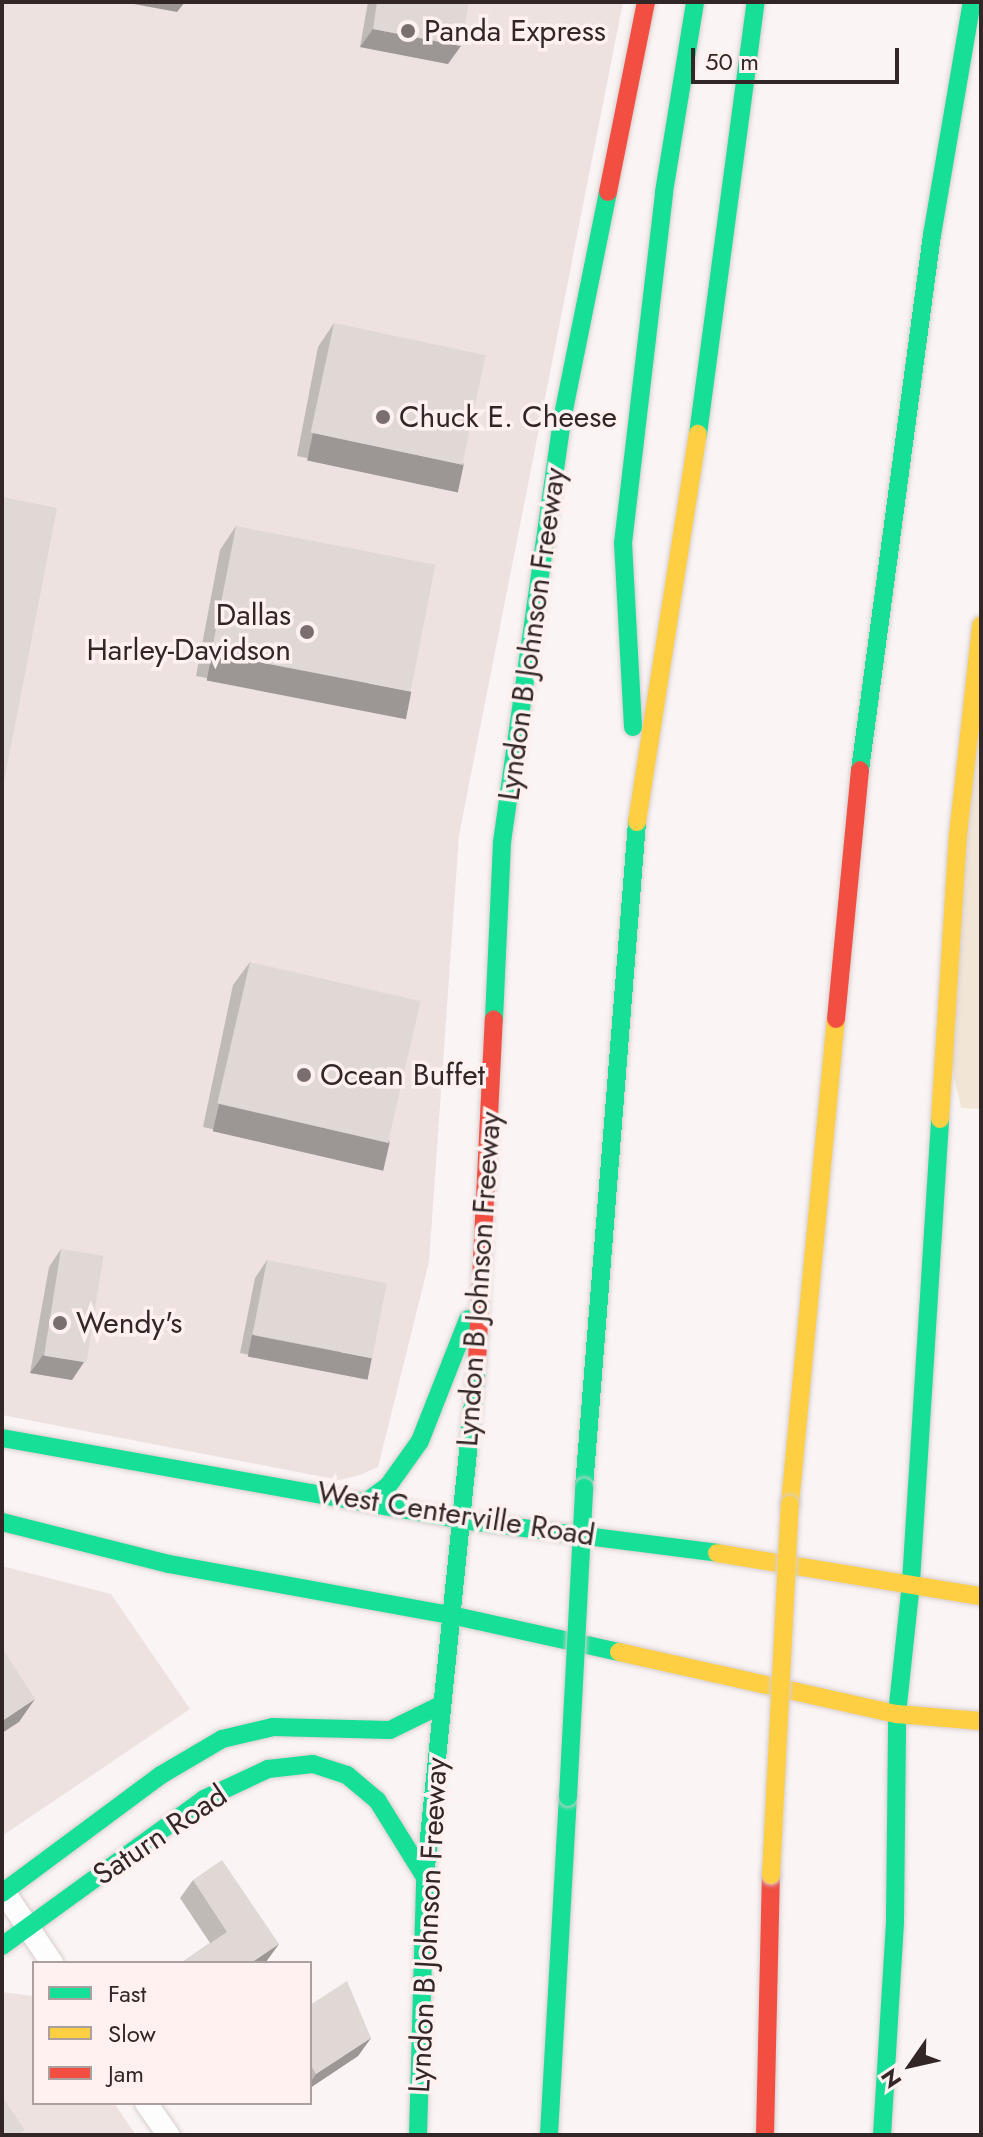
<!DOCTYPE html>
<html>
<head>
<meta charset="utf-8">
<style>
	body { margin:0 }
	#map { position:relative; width:983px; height:2137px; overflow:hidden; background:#faf4f4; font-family:Jost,sans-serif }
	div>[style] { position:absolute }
	.built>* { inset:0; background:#eee2e1 }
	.green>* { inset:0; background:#f1e5d6 }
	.roads { filter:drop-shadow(0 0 2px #d7cecd) drop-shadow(0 0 2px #d7cecd) }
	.street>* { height:22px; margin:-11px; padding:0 11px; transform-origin:11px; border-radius:11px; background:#fefdfd }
	.fast>* { height:18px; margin:-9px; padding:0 9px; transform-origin:9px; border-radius:9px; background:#16e098 }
	.slow>* { height:18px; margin:-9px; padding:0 9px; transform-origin:9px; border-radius:9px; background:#ffcf43 }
	.jam>* { height:18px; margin:-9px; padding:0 9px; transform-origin:9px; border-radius:9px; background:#f24e42 }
	.bridges { filter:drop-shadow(0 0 2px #d7cecd) drop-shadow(0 0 2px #d7cecd) }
	.fast-bridge>* { height:18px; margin:-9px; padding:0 9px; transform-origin:9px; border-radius:9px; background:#16e098 }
	.slow-bridge>* { height:18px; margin:-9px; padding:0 9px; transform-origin:9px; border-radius:9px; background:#ffcf43 }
	.wall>* { inset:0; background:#c0bab7 }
	.shaded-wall>* { inset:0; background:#9c9795; transform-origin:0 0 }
	.building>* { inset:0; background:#dfd8d5; transform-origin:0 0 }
	.dots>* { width:22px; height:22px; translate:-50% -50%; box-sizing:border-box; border:4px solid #fef1f0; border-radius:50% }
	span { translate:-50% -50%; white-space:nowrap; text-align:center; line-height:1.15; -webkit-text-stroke:7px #fef1f0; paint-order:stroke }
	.poi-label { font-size:30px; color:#322726 }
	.left { translate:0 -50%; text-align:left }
	.right { translate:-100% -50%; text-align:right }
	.street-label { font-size:30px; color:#322726 }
	.frame { position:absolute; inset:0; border:4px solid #322726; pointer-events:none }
	.legend { position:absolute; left:32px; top:1961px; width:280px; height:144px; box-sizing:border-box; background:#fef1f0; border:2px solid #aca09f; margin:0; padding:10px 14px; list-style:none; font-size:24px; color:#322726 }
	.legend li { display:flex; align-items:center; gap:16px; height:40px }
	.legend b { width:40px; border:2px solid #aca09f }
	.north { position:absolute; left:871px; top:2025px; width:80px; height:80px; -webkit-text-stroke:6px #fef1f0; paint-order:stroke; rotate:236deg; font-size:22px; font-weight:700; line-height:32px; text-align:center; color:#322726 }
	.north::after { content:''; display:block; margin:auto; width:28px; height:36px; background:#322726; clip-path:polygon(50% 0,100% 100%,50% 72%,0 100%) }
	.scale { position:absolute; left:691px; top:48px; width:208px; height:36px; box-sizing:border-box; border:4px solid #322726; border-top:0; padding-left:10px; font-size:24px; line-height:28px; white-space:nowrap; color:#322726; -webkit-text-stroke:6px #fef1f0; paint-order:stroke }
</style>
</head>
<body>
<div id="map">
	<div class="built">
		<i style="clip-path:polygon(2px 2px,623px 2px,459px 835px,429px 1262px,378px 1467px,360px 1475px,339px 1480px,2px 1415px)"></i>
		<i style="clip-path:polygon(2px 1566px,111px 1594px,190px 1709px,2px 1836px)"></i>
		<i style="clip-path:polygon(2px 1992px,34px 1996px,34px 2103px,114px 2103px,136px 2135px,2px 2135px)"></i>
	</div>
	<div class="green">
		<i style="clip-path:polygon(981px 626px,981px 1109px,961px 1108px,945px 1037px)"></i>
	</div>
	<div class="roads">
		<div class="street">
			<i style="left:4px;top:1892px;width:86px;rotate:55.9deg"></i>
			<i style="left:146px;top:2103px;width:39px;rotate:55deg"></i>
		</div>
		<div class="fast">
			<i style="left:698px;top:434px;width:436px;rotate:-82.4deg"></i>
			<i style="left:633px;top:727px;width:184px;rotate:-93.1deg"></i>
			<i style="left:623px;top:543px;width:353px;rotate:-83.3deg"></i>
			<i style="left:664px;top:192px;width:193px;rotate:-80.7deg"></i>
			<i style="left:860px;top:770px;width:540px;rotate:-82.34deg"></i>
			<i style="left:932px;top:235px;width:236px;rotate:-80.3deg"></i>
			<i style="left:494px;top:1019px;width:177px;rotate:-87.4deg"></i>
			<i style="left:502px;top:842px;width:431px;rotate:-81.9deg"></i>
			<i style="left:563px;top:415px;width:227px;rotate:-78.6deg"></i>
			<i style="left:2px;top:1438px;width:466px;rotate:10.1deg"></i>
			<i style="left:461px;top:1520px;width:258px;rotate:7.3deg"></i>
			<i style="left:584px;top:1487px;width:667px;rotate:-85.44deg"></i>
			<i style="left:366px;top:1502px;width:27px;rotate:-36deg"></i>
			<i style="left:388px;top:1486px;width:55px;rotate:-54.6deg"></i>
			<i style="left:420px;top:1441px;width:131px;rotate:-68.5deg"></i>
			<i style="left:2px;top:1522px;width:172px;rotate:14.1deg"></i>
			<i style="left:169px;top:1564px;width:291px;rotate:10.3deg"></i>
			<i style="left:455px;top:1616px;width:168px;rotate:12.4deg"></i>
			<i style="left:2px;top:1893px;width:198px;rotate:-36.6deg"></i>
			<i style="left:161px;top:1775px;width:71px;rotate:-30.5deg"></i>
			<i style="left:222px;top:1739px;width:52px;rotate:-13.2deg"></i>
			<i style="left:273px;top:1727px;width:117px;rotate:1.5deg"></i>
			<i style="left:390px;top:1730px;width:57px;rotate:-26.1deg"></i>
			<i style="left:2px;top:1946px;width:250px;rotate:-36deg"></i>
			<i style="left:204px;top:1799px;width:71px;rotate:-25.1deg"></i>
			<i style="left:268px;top:1769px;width:45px;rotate:-6.3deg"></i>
			<i style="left:313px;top:1764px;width:36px;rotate:18deg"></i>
			<i style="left:347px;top:1775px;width:39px;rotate:40deg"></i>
			<i style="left:377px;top:1800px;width:91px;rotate:58.1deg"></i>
			<i style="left:418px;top:2135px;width:258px;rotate:-88.4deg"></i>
			<i style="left:425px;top:1877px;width:518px;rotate:-84.23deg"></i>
			<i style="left:549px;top:2135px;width:339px;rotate:-86.8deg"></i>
			<i style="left:882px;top:2135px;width:214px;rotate:-86.5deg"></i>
			<i style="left:895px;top:1921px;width:207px;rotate:-89.4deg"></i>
			<i style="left:897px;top:1714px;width:133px;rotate:-83.9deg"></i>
			<i style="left:911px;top:1582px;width:464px;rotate:-86.4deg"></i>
		</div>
		<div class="slow">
			<i style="left:637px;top:822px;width:393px;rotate:-81.1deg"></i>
			<i style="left:940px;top:1119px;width:285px;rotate:-86.4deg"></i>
			<i style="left:958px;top:835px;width:211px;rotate:-83.7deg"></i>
			<i style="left:790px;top:1504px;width:487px;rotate:-84.6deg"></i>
			<i style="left:717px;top:1553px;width:267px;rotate:9.3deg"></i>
			<i style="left:619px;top:1652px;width:285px;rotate:12.6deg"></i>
			<i style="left:897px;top:1714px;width:84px;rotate:4.8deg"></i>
		</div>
		<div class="jam">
			<i style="left:608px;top:192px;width:194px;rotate:-78.7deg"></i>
			<i style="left:836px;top:1019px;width:250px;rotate:-84.5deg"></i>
			<i style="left:477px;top:1362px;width:343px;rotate:-87.2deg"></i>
			<i style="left:765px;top:2135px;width:260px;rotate:-88.7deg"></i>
		</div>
	</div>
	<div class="bridges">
		<div class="fast-bridge">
			<i style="left:568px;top:1797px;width:310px;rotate:-87deg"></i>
		</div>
		<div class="slow-bridge">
			<i style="left:771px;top:1875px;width:371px;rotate:-87.1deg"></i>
		</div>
	</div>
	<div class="wall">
		<i style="clip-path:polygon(368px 2px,469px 2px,448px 64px,360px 47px)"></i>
		<i style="clip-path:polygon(334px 323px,464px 464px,448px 487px,297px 456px,318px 347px)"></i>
		<i style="clip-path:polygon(236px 526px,395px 714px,196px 676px,220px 550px)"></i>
		<i style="clip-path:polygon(250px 962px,390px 1142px,374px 1165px,203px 1127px,233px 985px)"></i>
		<i style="clip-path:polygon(61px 1249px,84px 1362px,72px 1380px,30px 1373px,49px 1267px)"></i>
		<i style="clip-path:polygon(267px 1260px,360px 1377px,240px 1353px,255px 1278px)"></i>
		<i style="clip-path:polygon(193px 1880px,279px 1944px,266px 1962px,265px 1963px,181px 1963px,210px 1943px,180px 1898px)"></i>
		<i style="clip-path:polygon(310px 2005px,371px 2038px,358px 2056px,310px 2088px)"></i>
	</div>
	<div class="shaded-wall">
		<i style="clip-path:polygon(123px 2px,185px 2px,177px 12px)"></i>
		<i style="clip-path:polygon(373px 29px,461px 46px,448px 64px,360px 47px)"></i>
		<i style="left:313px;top:433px;width:154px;height:28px;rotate:12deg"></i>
		<i style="left:212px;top:653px;width:203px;height:28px;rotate:11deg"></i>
		<i style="left:219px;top:1104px;width:175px;height:28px;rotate:13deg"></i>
		<i style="left:252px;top:1335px;width:122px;height:22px;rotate:11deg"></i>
		<i style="clip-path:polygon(43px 1355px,84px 1362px,72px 1380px,30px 1373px)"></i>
		<i style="clip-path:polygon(35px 1699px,19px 1722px,2px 1733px,2px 1721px)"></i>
		<i style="clip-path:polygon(279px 1944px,265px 1963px,251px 1963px)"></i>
		<i style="clip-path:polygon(371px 2038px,358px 2056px,310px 2088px,310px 2083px,316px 2074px)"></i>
	</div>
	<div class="building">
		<i style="clip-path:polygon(377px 2px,469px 2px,461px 46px,373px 29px)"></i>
		<i style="left:334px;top:323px;width:155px;height:112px;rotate:12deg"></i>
		<i style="clip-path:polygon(2px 497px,57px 508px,4px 782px,2px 782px)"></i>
		<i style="left:236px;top:526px;width:203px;height:129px;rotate:11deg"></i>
		<i style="left:250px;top:962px;width:175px;height:145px;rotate:13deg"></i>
		<i style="left:61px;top:1249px;width:43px;height:108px;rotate:9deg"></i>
		<i style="left:267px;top:1260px;width:122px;height:76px;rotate:11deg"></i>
		<i style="clip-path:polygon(2px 1648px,35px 1699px,2px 1721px)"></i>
		<i style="clip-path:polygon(222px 1860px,279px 1944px,251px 1963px,181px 1963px,227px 1932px,193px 1880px)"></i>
		<i style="clip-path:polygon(347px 1981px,371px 2038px,316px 2074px,310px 2064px,310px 2005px)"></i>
		<i style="clip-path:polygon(2px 2097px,25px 2130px,17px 2135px,2px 2135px)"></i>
	</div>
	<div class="dots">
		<i style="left:408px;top:31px;background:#786f6e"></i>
		<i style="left:383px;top:417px;background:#786f6e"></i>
		<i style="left:307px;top:632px;background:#786f6e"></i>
		<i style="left:304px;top:1075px;background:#786f6e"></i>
		<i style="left:60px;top:1323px;background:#786f6e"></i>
	</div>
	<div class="poi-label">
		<span class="left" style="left:424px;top:31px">Panda Express</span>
		<span class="left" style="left:399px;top:417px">Chuck E. Cheese</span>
		<span class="right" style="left:291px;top:632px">Dallas<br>Harley-Davidson</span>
		<span class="left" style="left:320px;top:1075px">Ocean Buffet</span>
		<span class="left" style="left:76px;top:1323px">Wendy's</span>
	</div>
	<div class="street-label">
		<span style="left:532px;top:634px;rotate:-82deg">Lyndon B Johnson Freeway</span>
		<span style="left:479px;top:1279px;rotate:-86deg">Lyndon B Johnson Freeway</span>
		<span style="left:456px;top:1514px;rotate:9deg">West Centerville Road</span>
		<span style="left:160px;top:1835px;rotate:-34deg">Saturn Road</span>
		<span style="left:428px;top:1925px;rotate:-87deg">Lyndon B Johnson Freeway</span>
	</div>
	<div class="frame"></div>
	<ul class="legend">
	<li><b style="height:10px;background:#16e098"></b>Fast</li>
	<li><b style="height:10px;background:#ffcf43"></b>Slow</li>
	<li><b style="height:10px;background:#f24e42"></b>Jam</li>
	</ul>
	<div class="north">N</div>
	<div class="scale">50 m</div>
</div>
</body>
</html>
